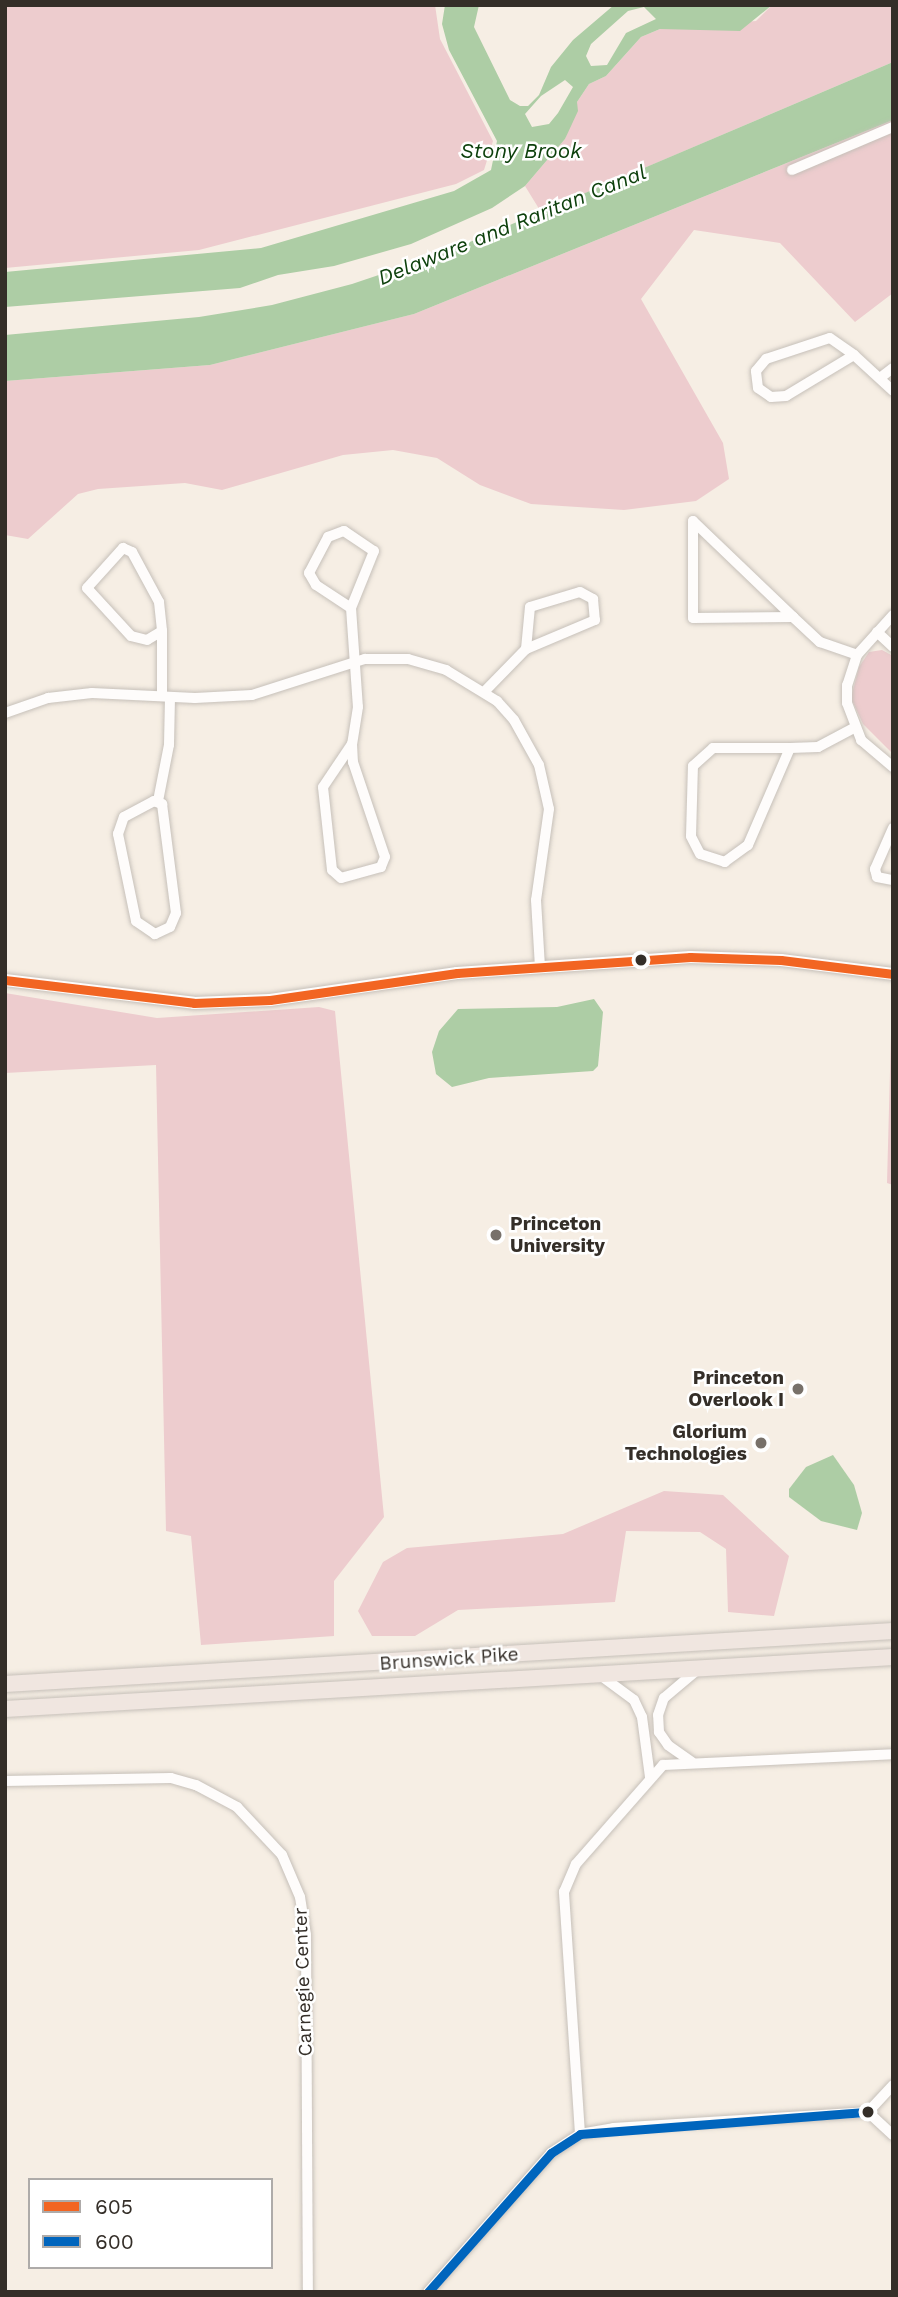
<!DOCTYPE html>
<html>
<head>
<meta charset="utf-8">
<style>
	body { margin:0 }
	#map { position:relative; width:898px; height:2297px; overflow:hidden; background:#f6eee4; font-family:"Work Sans",sans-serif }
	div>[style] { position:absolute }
	.green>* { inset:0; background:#edccce }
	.water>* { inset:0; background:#adcda5 }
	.roads { filter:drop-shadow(0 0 2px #c6c0b9) drop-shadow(0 0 2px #c6c0b9) }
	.minor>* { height:10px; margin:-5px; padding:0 5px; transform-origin:5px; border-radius:5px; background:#fefcfb }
	.tertiary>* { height:12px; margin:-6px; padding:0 6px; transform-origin:6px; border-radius:6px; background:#fefcfb }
	.trunk>* { height:16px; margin:-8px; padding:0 8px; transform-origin:8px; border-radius:8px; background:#f0e6e0 }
	.bus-1>* { height:9px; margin:-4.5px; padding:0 4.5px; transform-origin:4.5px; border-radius:4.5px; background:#f26522 }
	.bus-2>* { height:9px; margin:-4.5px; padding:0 4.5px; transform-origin:4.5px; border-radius:4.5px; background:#0065bd }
	.dots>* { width:19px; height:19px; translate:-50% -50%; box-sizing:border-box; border:4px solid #fff; border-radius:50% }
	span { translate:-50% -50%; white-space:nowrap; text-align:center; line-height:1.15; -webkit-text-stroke:5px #fff; paint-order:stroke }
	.poi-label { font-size:19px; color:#342e28; font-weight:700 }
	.left { translate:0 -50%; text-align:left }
	.right { translate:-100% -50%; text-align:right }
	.street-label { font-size:19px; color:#342e28 }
	.water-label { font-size:21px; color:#0d400c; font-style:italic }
	.frame { position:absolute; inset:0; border:7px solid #342e28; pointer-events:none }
	.legend { position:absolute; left:28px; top:2178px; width:245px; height:91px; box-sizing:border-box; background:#fff; border:2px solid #aeaba9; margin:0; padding:9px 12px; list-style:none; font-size:21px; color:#342e28 }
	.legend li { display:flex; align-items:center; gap:14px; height:35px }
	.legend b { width:35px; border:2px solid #aeaba9 }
</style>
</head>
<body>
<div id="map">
	<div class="green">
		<i style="clip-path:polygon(5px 5px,435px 5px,440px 39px,493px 141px,484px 170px,456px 184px,199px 250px,5px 268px)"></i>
		<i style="clip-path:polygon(772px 5px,893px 5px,893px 62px,541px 212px,525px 186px,565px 139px,577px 102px,589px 84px,606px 76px,641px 37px,660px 29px,756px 21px)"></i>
		<i style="clip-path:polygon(893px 120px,893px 293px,855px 322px,780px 243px,694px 230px,641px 299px,723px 443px,729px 479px,696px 501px,624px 510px,531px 504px,480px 485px,437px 458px,393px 450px,343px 455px,222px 490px,185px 483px,98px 489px,78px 494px,28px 539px,5px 535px,5px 381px,210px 365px,414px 314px)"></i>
		<i style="clip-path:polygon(882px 650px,893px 656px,893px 754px,863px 724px,851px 698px,859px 667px,869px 652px)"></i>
		<i style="clip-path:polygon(5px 993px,157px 1018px,319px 1007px,335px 1011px,384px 1517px,334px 1581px,334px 1636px,201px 1645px,191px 1536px,166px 1531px,156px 1065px,5px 1073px)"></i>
		<i style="clip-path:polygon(892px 997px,893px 997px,893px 1185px,887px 1183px)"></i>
		<i style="clip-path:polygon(664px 1491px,723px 1495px,789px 1556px,774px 1616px,728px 1612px,726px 1549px,700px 1532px,626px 1531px,615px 1602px,458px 1610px,415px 1636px,372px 1636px,358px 1611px,383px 1562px,407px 1548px,563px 1534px)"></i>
	</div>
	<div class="water">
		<i style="clip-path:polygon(evenodd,445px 5px,479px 5px,474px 27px,510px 100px,520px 106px,528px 106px,539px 95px,551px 67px,573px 40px,614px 5px,772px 5px,740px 31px,660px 29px,641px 37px,606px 76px,589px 84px,577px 102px,578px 111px,565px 139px,525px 186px,492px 208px,411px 244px,334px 266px,278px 275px,240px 288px,5px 307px,5px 272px,261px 248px,454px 191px,491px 170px,497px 141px,449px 50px,442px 24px,445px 5px,644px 7px,656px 19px,626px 33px,607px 65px,591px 66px,586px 56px,591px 44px,628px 11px,644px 7px,445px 5px,565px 80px,573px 87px,558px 113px,549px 124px,532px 127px,525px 114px,541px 96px,565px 80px)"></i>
		<i style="clip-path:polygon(893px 62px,893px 120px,414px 314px,210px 365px,5px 381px,5px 335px,199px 317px,272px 305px,352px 284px,444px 253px)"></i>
		<i style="clip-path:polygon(594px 999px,603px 1012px,598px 1066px,593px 1071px,489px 1078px,452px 1087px,436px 1074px,432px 1052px,439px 1031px,458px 1009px,557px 1007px)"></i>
		<i style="clip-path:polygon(833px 1455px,854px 1485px,862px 1513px,857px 1530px,821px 1521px,789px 1497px,789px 1489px,806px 1467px)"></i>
	</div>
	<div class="roads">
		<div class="minor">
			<i style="left:792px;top:170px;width:110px;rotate:-23.1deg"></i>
			<i style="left:830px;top:338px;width:29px;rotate:35deg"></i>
			<i style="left:854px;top:355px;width:79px;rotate:148.9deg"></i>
			<i style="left:786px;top:396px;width:15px;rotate:176deg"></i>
			<i style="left:771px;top:397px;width:16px;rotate:-145deg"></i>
			<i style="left:758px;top:388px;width:17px;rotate:-97deg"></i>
			<i style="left:756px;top:371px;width:16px;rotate:-50deg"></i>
			<i style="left:766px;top:359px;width:67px;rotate:-18.2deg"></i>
			<i style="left:854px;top:355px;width:53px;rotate:42.7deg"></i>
			<i style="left:880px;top:378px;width:16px;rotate:-38deg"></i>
			<i style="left:693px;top:521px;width:139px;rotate:43.8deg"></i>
			<i style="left:793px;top:617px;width:100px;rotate:179.4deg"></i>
			<i style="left:693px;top:618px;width:97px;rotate:-90deg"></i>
			<i style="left:344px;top:531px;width:36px;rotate:34deg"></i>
			<i style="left:374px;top:551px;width:61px;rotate:112deg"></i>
			<i style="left:351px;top:608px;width:42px;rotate:-146.7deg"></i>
			<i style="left:316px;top:585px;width:14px;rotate:-120deg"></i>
			<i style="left:309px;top:573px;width:41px;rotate:-62.2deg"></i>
			<i style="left:328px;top:537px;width:17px;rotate:-21deg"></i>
			<i style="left:123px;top:548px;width:10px;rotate:24deg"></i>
			<i style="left:132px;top:552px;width:57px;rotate:61.6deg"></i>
			<i style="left:159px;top:602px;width:29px;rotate:84deg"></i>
			<i style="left:162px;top:631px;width:17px;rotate:149deg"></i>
			<i style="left:147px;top:640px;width:16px;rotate:-166deg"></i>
			<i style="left:131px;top:636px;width:65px;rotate:-132.5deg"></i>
			<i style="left:87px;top:588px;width:54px;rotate:-48deg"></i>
			<i style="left:580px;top:592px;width:15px;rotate:28deg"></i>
			<i style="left:593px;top:599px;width:21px;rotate:85deg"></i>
			<i style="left:595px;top:620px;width:75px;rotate:157.2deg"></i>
			<i style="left:526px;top:649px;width:42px;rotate:-84.6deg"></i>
			<i style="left:530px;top:607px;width:52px;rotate:-16.7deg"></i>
			<i style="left:351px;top:608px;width:99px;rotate:86deg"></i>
			<i style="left:358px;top:707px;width:37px;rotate:99deg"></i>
			<i style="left:893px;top:615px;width:54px;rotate:132deg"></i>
			<i style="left:857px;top:655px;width:32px;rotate:108deg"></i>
			<i style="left:847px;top:685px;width:18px;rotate:90deg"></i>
			<i style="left:847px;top:703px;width:40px;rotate:69deg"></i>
			<i style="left:861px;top:740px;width:42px;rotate:40.2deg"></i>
			<i style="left:793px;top:617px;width:37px;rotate:43deg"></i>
			<i style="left:820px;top:642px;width:39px;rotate:19deg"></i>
			<i style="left:877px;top:632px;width:22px;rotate:43deg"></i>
			<i style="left:485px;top:691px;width:59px;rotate:-45.7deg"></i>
			<i style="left:162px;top:696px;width:65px;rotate:-90deg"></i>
			<i style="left:5px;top:713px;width:46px;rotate:-19.2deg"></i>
			<i style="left:48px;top:698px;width:44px;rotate:-6.5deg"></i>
			<i style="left:92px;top:693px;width:103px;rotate:2.8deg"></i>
			<i style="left:195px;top:698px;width:57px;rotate:-3deg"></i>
			<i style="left:252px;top:695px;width:119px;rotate:-17.7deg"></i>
			<i style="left:365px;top:659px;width:43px"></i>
			<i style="left:408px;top:659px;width:40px;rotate:16deg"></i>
			<i style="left:446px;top:670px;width:60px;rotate:31.3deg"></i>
			<i style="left:497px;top:701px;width:25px;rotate:48deg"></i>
			<i style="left:514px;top:720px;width:51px;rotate:60.9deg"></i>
			<i style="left:539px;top:765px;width:45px;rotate:77.2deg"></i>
			<i style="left:549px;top:809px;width:92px;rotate:98.1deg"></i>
			<i style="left:536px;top:900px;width:67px;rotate:86.6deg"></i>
			<i style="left:352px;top:744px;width:18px;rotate:87deg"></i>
			<i style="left:353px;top:762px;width:100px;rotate:71.4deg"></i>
			<i style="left:385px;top:857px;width:11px;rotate:112deg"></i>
			<i style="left:381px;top:867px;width:41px;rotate:164.6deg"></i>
			<i style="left:341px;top:878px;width:12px;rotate:-138deg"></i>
			<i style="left:332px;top:870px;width:83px;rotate:-96.2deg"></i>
			<i style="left:323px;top:787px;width:52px;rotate:-56deg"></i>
			<i style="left:713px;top:748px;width:77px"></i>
			<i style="left:790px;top:748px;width:106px;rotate:113.4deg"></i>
			<i style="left:748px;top:845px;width:29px;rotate:144deg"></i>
			<i style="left:725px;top:862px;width:26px;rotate:-162deg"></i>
			<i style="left:700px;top:854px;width:20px;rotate:-117deg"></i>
			<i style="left:691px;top:836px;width:70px;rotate:-88.4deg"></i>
			<i style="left:693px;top:766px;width:27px;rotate:-42deg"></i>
			<i style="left:790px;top:748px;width:28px;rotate:-2deg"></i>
			<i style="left:818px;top:747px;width:40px;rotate:-28deg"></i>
			<i style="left:154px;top:801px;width:9px;rotate:21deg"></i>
			<i style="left:162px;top:804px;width:110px;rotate:82.7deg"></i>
			<i style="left:176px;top:913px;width:15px;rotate:113deg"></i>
			<i style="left:170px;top:927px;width:17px;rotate:155deg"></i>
			<i style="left:155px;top:934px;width:23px;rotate:-146deg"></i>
			<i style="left:136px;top:921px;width:89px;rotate:-101.7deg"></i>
			<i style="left:118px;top:834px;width:18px;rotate:-71deg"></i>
			<i style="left:124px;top:817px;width:34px;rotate:-28deg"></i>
			<i style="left:158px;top:801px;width:57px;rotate:-78.9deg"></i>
			<i style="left:169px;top:745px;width:48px;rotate:-88.8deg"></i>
			<i style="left:893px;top:828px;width:45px;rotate:113.7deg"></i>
			<i style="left:875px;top:869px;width:8px;rotate:76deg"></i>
			<i style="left:877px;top:877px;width:16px;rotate:11deg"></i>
			<i style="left:600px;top:1675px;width:42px;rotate:36.3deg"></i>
			<i style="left:634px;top:1700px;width:19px;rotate:65deg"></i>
			<i style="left:642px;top:1717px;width:61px;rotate:82.4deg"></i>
			<i style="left:692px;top:1762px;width:29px;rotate:-145deg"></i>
			<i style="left:668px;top:1745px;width:16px;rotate:-125deg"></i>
			<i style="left:659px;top:1732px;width:17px;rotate:-93deg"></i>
			<i style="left:658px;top:1715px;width:18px;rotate:-71deg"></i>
			<i style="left:664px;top:1698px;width:42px;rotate:-40.2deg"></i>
			<i style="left:5px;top:1781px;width:166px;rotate:-1deg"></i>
			<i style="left:171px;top:1778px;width:26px;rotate:16deg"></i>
			<i style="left:196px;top:1785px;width:47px;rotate:28.2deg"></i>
			<i style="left:237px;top:1807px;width:66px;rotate:46.8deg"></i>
			<i style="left:282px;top:1855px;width:46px;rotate:66.8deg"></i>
			<i style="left:300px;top:1897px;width:38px;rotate:81deg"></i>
			<i style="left:306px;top:1935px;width:357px;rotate:89.7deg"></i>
			<i style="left:868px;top:2112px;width:37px;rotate:-47deg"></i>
			<i style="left:868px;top:2112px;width:34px;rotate:43deg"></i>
			<i style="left:580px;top:2134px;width:243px;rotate:-93.8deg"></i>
			<i style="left:564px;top:1892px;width:30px;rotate:-67deg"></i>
			<i style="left:576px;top:1864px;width:132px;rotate:-48.7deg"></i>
			<i style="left:663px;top:1765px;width:230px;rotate:-2.7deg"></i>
			<i style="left:428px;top:2292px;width:186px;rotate:-48.5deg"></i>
			<i style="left:551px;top:2153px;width:35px;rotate:-33deg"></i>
			<i style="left:580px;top:2134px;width:35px;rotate:-10deg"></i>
			<i style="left:614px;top:2128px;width:255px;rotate:-3.6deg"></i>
		</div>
		<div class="tertiary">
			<i style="left:5px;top:980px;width:190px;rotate:6.9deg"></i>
			<i style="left:194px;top:1003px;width:76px;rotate:-2.3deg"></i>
			<i style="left:270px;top:1000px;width:189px;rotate:-8.2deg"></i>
			<i style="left:457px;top:973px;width:234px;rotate:-3.9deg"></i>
			<i style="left:690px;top:957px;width:91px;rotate:1.9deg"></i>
			<i style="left:781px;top:960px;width:113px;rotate:7.1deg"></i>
		</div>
		<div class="trunk">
			<i style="left:5px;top:1684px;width:890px;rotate:-3.42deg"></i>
			<i style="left:5px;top:1709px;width:890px;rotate:-3.35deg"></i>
		</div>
	</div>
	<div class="bus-1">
		<i style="left:5px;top:980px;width:190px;rotate:6.9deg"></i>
		<i style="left:194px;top:1003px;width:76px;rotate:-2.3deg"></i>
		<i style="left:270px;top:1000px;width:189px;rotate:-8.2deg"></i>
		<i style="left:457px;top:973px;width:234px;rotate:-3.9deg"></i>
		<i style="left:690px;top:957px;width:91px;rotate:1.9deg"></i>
		<i style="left:781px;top:960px;width:113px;rotate:7.1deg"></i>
	</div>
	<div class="bus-2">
		<i style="left:428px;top:2292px;width:186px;rotate:-48.5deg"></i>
		<i style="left:551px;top:2153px;width:35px;rotate:-33deg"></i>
		<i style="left:580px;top:2134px;width:289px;rotate:-4.4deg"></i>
	</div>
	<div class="dots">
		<i style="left:641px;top:960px;background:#342e28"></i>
		<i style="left:496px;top:1235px;background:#78716a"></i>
		<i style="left:798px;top:1389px;background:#78716a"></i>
		<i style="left:761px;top:1443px;background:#78716a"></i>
		<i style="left:868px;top:2112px;background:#342e28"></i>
	</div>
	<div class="poi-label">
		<span class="left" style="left:510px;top:1235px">Princeton<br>University</span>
		<span class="right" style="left:784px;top:1389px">Princeton<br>Overlook I</span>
		<span class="right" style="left:747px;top:1443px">Glorium<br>Technologies</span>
	</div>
	<div class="street-label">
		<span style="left:449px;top:1659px;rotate:-4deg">Brunswick Pike</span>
		<span style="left:303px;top:1982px;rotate:-92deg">Carnegie Center</span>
	</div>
	<div class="water-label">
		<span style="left:521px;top:151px">Stony Brook</span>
		<span style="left:512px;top:225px;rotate:-22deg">Delaware and Raritan Canal</span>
	</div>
	<div class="frame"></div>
	<ul class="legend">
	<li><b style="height:9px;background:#f26522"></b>605</li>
	<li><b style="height:9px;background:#0065bd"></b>600</li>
	</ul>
</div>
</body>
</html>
